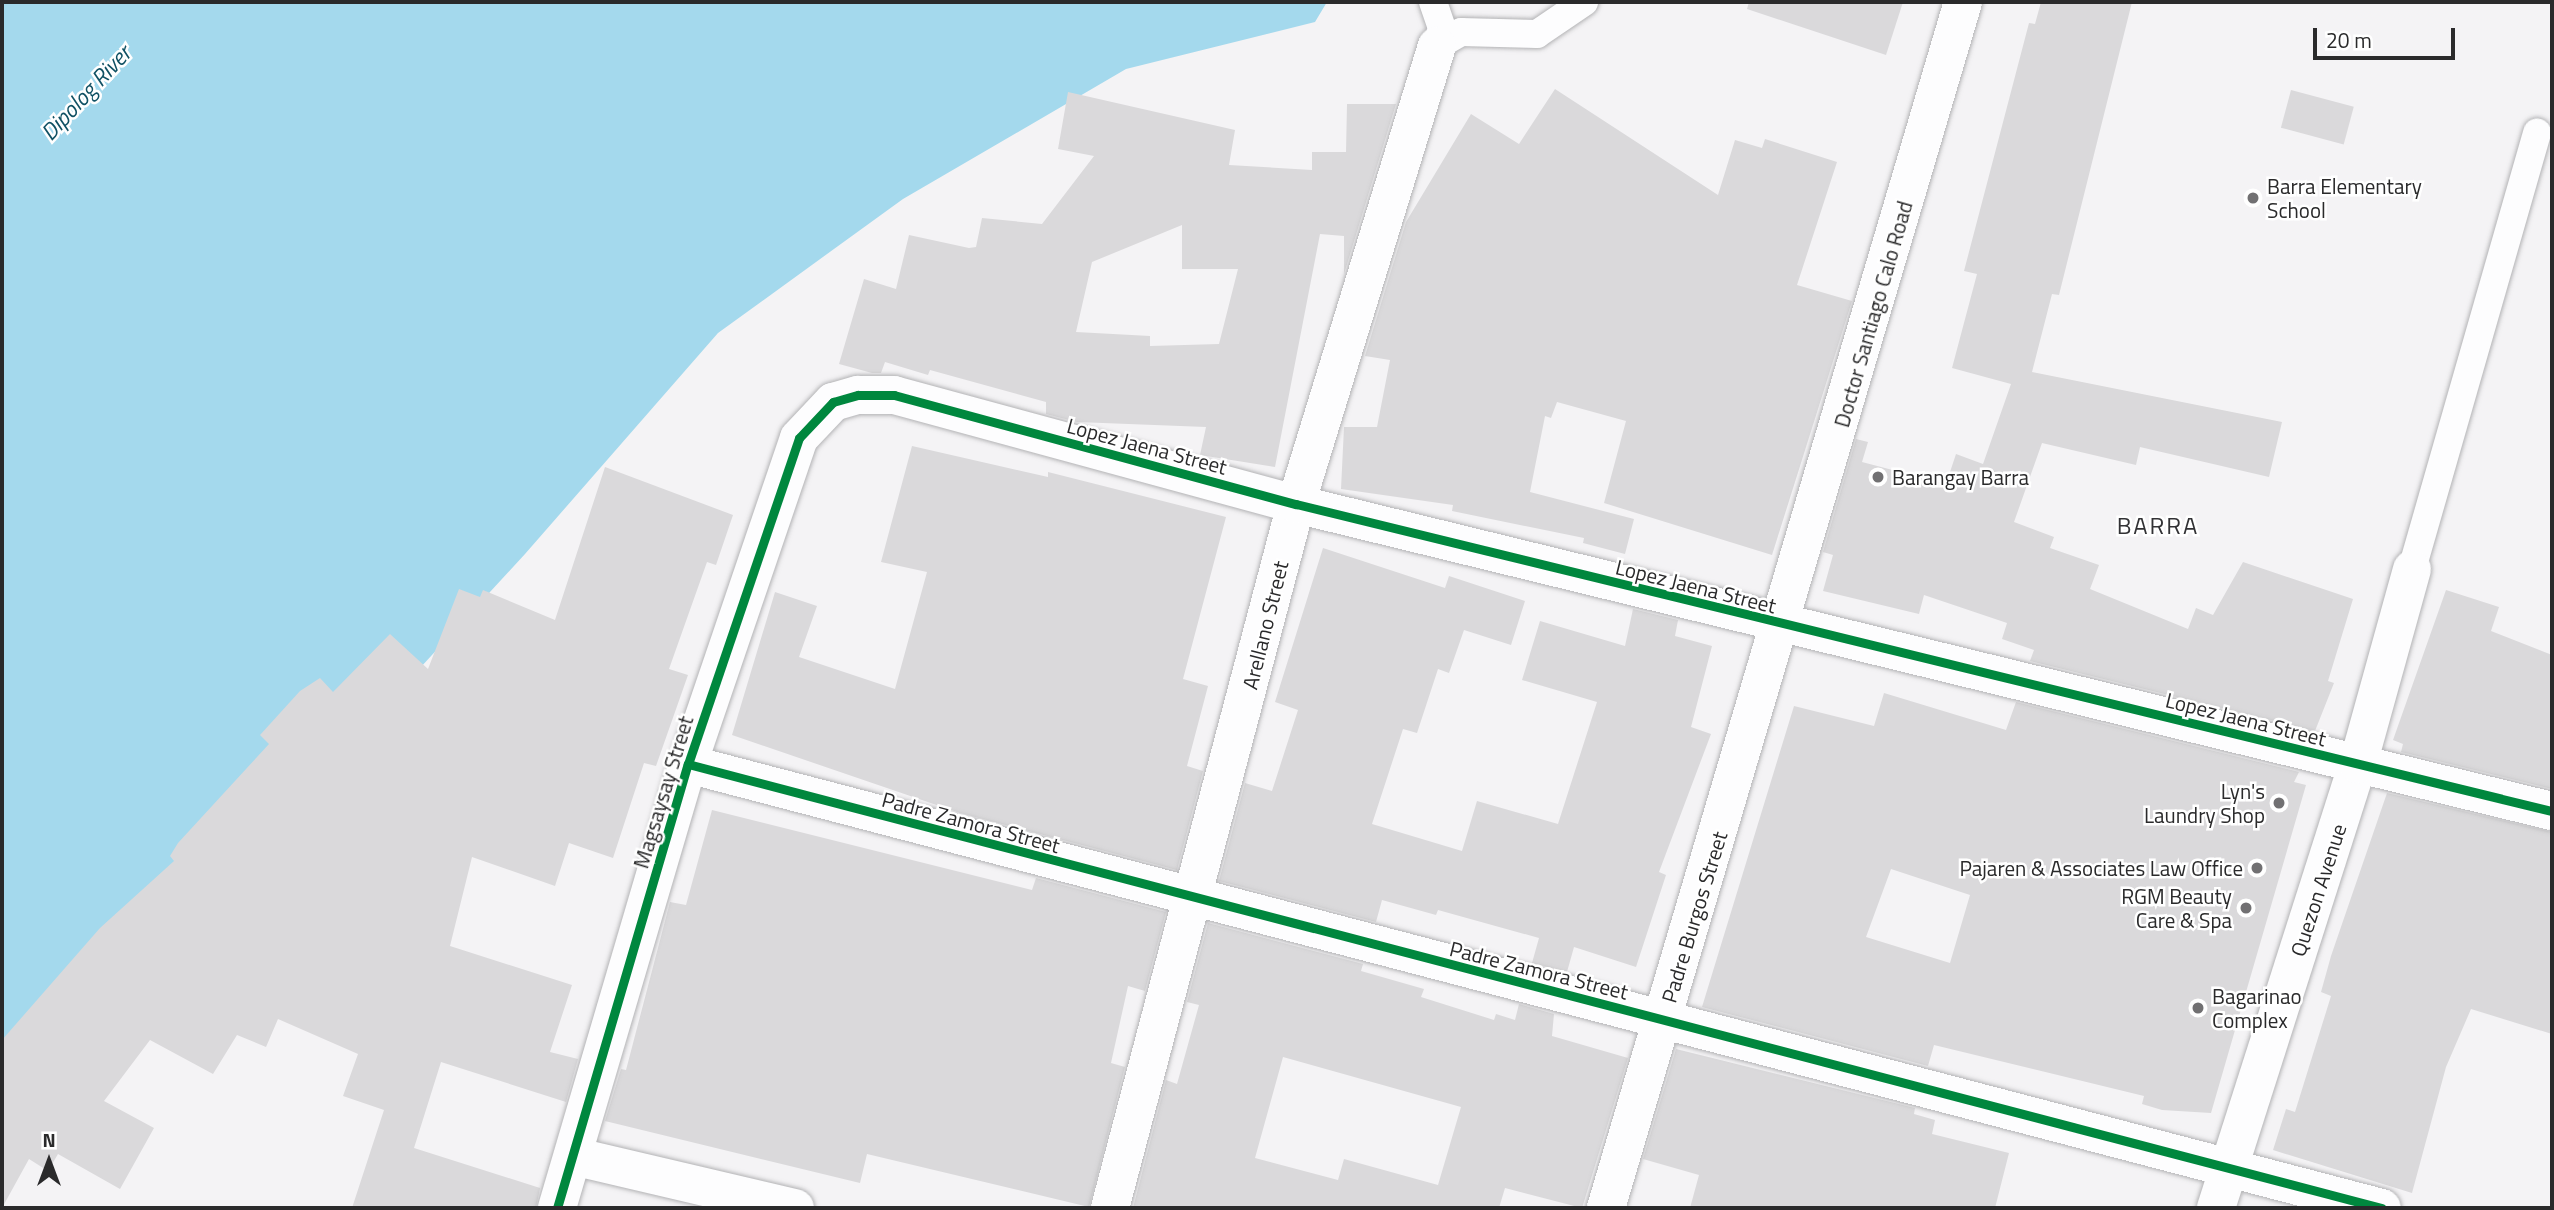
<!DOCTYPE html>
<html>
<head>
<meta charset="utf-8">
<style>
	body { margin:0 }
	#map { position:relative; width:2554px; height:1210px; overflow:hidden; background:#f4f3f5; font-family:"Titillium Web",sans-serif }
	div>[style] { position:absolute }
	.water>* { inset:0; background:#a4d9ed }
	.building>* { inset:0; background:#dad9db; transform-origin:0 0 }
	.roads { filter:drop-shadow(0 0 2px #b3b3b5) drop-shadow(0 0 2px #b3b3b5) }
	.service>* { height:28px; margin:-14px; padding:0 14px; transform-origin:14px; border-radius:14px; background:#fdfdfe }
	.minor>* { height:38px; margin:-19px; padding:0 19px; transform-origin:19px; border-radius:19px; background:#fdfdfe }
	.cycleway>* { height:9px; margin:-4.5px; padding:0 4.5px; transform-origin:4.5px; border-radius:4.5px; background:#00873e }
	.dots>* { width:19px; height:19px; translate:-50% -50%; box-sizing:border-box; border:4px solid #fff; border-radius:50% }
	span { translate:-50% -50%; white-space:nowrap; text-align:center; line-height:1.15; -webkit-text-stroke:5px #fff; paint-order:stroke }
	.poi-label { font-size:21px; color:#2a2a2b }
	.left { translate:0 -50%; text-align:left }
	.right { translate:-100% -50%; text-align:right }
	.street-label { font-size:21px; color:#2a2a2b }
	.water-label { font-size:23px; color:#105164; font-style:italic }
	.quarter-label { font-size:24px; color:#323235; letter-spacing:2px }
	.frame { position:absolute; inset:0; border:4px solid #2a2a2b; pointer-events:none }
	.north { position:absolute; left:14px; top:1126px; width:70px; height:70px; -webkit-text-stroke:5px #fff; paint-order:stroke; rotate:0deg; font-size:19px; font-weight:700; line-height:28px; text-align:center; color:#2a2a2b }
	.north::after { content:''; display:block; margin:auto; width:24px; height:32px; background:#2a2a2b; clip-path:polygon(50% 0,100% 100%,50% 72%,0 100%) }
	.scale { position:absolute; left:2313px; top:28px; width:142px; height:32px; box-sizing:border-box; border:4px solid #2a2a2b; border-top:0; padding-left:9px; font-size:21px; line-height:24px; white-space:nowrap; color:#2a2a2b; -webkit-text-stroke:5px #fff; paint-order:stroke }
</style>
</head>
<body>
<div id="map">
	<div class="water">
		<i style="clip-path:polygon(2px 2px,1327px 2px,1315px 22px,1126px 69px,903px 199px,718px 333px,525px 554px,2px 1122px)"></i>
	</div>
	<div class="building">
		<i style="clip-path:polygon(1749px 2px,1903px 2px,1886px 55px,1747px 9px)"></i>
		<i style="clip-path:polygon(2041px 2px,2132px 2px,2059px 295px,2052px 294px,2032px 372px,2282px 422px,2269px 477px,2140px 447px,2136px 465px,2042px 443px,2014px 522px,2054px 537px,2050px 548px,2099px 565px,2090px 589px,2188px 629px,2196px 608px,2213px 615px,2243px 562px,2353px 599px,2328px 681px,2334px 683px,2315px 731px,2030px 661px,2034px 650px,2002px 639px,2007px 623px,1924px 595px,1919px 614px,1823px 591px,1833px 555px,1823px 552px,1856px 439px,1868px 442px,1862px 462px,1946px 484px,1956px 454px,1983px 464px,2011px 384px,1952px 368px,1977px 274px,1964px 271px,2029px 23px,2035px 24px)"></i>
		<i style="clip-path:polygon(1555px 89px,1718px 195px,1735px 140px,1762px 148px,1765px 139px,1837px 162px,1797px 285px,1852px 301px,1772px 555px,1604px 503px,1626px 421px,1557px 402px,1551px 418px,1545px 416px,1530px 492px,1634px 519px,1625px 554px,1583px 543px,1584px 538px,1452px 511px,1453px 505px,1341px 489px,1344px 427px,1377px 427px,1390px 360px,1365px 356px,1406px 222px,1471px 114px,1519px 144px)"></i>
		<i style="left:2291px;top:90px;width:65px;height:39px;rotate:15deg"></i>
		<i style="clip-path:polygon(evenodd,1068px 92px,1235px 130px,1229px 165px,1312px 170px,1312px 152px,1346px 152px,1347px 104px,1396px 104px,1344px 274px,1344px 236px,1320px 234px,1275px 467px,1200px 455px,1206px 427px,1077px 422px,1046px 414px,1046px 402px,930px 370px,928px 375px,885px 362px,881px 373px,872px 373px,839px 364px,864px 279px,896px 289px,909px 235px,969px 248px,976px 247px,982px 218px,1042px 224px,1094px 156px,1058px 149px,1068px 92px,1182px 225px,1182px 269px,1238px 269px,1219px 344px,1150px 346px,1150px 336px,1076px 332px,1092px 262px,1182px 225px)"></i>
		<i style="clip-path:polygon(912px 446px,1048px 477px,1048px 472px,1226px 517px,1183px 679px,1208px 686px,1187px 766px,1203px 771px,1177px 870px,960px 813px,732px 735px,775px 592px,817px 606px,799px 657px,895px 689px,927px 572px,881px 562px)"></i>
		<i style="clip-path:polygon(605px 467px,733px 515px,716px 565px,707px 562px,669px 669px,688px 675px,656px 766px,644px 763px,613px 858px,569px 843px,555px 886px,472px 857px,450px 946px,572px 985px,550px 1052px,578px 1059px,566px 1102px,441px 1062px,414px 1148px,540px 1188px,536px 1208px,352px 1208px,384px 1110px,343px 1096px,358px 1054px,278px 1019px,266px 1047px,237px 1035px,213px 1074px,150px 1040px,104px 1101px,154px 1128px,120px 1189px,58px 1154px,48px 1171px,29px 1159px,2px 1208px,2px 1040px,100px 928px,174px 861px,170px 856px,178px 843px,269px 744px,260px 735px,300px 691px,320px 678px,333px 692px,390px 634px,428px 669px,459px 589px,480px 597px,483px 590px,555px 620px)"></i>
		<i style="clip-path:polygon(1323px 548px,1445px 588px,1449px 576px,1525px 601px,1511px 645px,1464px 630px,1449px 673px,1438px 669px,1417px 733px,1403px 729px,1372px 824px,1462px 851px,1477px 801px,1558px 824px,1597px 702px,1522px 680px,1540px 621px,1625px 646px,1633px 609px,1678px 620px,1675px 636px,1712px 646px,1691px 727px,1711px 734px,1659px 872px,1666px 875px,1636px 967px,1574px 947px,1567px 972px,1532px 963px,1539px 938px,1438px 910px,1436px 915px,1382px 900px,1376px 922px,1219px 881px,1245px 783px,1272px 791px,1298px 710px,1275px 702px)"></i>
		<i style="clip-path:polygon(2446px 590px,2499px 607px,2491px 631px,2552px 655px,2552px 789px,2401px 752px,2403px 744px,2393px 740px)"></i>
		<i style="clip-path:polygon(evenodd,1884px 693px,2006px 730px,2016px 702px,2299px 772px,2294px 782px,2306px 785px,2211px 1113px,2162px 1110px,2142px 1104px,2144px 1096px,1934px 1045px,1928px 1066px,1702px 1007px,1794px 706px,1874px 726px,1884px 693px,1891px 869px,1970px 895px,1950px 963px,1866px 937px,1891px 869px)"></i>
		<i style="clip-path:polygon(2387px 793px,2552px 832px,2552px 1034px,2471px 1009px,2446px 1067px,2412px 1193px,2273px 1150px,2286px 1109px,2295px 1112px,2331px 996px,2321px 992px,2331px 956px)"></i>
		<i style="clip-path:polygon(712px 810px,1032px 890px,1036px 878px,1166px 912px,1145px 991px,1128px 986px,1111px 1063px,1125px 1067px,1089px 1207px,867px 1154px,860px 1183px,605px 1121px,621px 1069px,626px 1070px,670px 902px,686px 905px)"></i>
		<i style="clip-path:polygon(evenodd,1208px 923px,1363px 964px,1361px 971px,1424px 989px,1421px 997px,1494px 1020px,1496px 1014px,1515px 1020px,1519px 1004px,1554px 1014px,1552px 1036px,1628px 1058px,1582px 1208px,1505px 1188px,1499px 1208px,1133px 1208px,1166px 1080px,1177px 1084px,1199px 1005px,1187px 1002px,1208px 923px,1283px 1057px,1461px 1107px,1438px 1185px,1344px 1159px,1338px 1180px,1255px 1158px,1283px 1057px)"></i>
		<i style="clip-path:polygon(1676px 1049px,1915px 1108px,1914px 1114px,1935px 1120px,1932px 1134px,2009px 1153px,1995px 1208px,1690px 1208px,1699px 1175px,1643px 1159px)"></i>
	</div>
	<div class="roads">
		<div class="service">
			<i style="left:1433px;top:2px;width:28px;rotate:71deg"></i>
			<i style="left:1442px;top:28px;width:19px;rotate:106deg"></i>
			<i style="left:1437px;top:46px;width:28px;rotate:-30deg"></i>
			<i style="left:1461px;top:32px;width:76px;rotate:1.5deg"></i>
			<i style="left:1537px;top:34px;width:57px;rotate:-34.2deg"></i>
			<i style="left:2412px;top:569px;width:454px;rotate:-74deg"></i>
		</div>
		<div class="minor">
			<i style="left:688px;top:764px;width:1751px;rotate:14.69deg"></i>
			<i style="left:573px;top:1156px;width:228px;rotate:13.2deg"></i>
			<i style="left:557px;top:1208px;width:463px;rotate:-73.6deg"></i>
			<i style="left:688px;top:764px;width:344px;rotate:-71.2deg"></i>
			<i style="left:799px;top:438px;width:50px;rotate:-46.6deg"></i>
			<i style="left:833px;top:402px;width:26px;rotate:-16deg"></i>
			<i style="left:858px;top:395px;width:36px"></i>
			<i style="left:894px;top:395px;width:417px;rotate:15.2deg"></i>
			<i style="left:1296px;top:504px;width:1293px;rotate:13.74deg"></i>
			<i style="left:1110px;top:1208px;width:728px;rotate:-75.2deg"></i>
			<i style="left:1296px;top:504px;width:479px;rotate:-72.9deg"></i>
			<i style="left:1606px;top:1208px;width:1258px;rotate:-73.51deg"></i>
			<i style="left:2216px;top:1208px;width:466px;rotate:-72.3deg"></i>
			<i style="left:2358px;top:764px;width:202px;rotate:-74.5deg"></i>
		</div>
	</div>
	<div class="cycleway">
		<i style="left:688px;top:764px;width:1751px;rotate:14.69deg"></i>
		<i style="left:557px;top:1208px;width:463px;rotate:-73.6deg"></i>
		<i style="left:688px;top:764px;width:344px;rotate:-71.2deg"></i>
		<i style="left:799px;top:438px;width:50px;rotate:-46.6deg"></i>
		<i style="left:833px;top:402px;width:26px;rotate:-16deg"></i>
		<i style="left:858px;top:395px;width:36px"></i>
		<i style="left:894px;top:395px;width:417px;rotate:15.2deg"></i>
		<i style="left:1296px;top:504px;width:1293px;rotate:13.74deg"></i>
	</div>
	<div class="dots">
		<i style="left:2253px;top:198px;background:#717072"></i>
		<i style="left:1878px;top:477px;background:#717072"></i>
		<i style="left:2279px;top:803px;background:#717072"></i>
		<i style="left:2257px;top:868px;background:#717072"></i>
		<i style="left:2246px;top:908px;background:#717072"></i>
		<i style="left:2198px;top:1008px;background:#717072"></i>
	</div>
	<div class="poi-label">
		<span class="left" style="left:2267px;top:198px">Barra Elementary<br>School</span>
		<span class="left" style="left:1892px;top:477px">Barangay Barra</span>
		<span class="right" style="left:2265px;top:803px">Lyn's<br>Laundry Shop</span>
		<span class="right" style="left:2243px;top:868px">Pajaren &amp; Associates Law Office</span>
		<span class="right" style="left:2232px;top:908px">RGM Beauty<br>Care &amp; Spa</span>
		<span class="left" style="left:2212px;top:1008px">Bagarinao<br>Complex</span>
	</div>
	<div class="street-label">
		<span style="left:1873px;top:314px;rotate:-74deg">Doctor Santiago Calo Road</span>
		<span style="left:1147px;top:446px;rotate:15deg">Lopez Jaena Street</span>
		<span style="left:1696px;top:586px;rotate:14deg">Lopez Jaena Street</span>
		<span style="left:1265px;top:625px;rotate:-76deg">Arellano Street</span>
		<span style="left:2246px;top:719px;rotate:14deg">Lopez Jaena Street</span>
		<span style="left:663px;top:792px;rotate:-73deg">Magsaysay Street</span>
		<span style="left:971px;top:822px;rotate:15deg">Padre Zamora Street</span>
		<span style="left:2318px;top:890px;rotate:-72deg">Quezon Avenue</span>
		<span style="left:1694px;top:917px;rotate:-73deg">Padre Burgos Street</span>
		<span style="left:1539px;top:970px;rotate:14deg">Padre Zamora Street</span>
	</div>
	<div class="water-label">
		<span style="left:86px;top:93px;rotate:-47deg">Dipolog River</span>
	</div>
	<div class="quarter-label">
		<span style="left:2158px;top:526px">BARRA</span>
	</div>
	<div class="frame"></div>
	<div class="north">N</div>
	<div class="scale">20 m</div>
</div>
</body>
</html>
